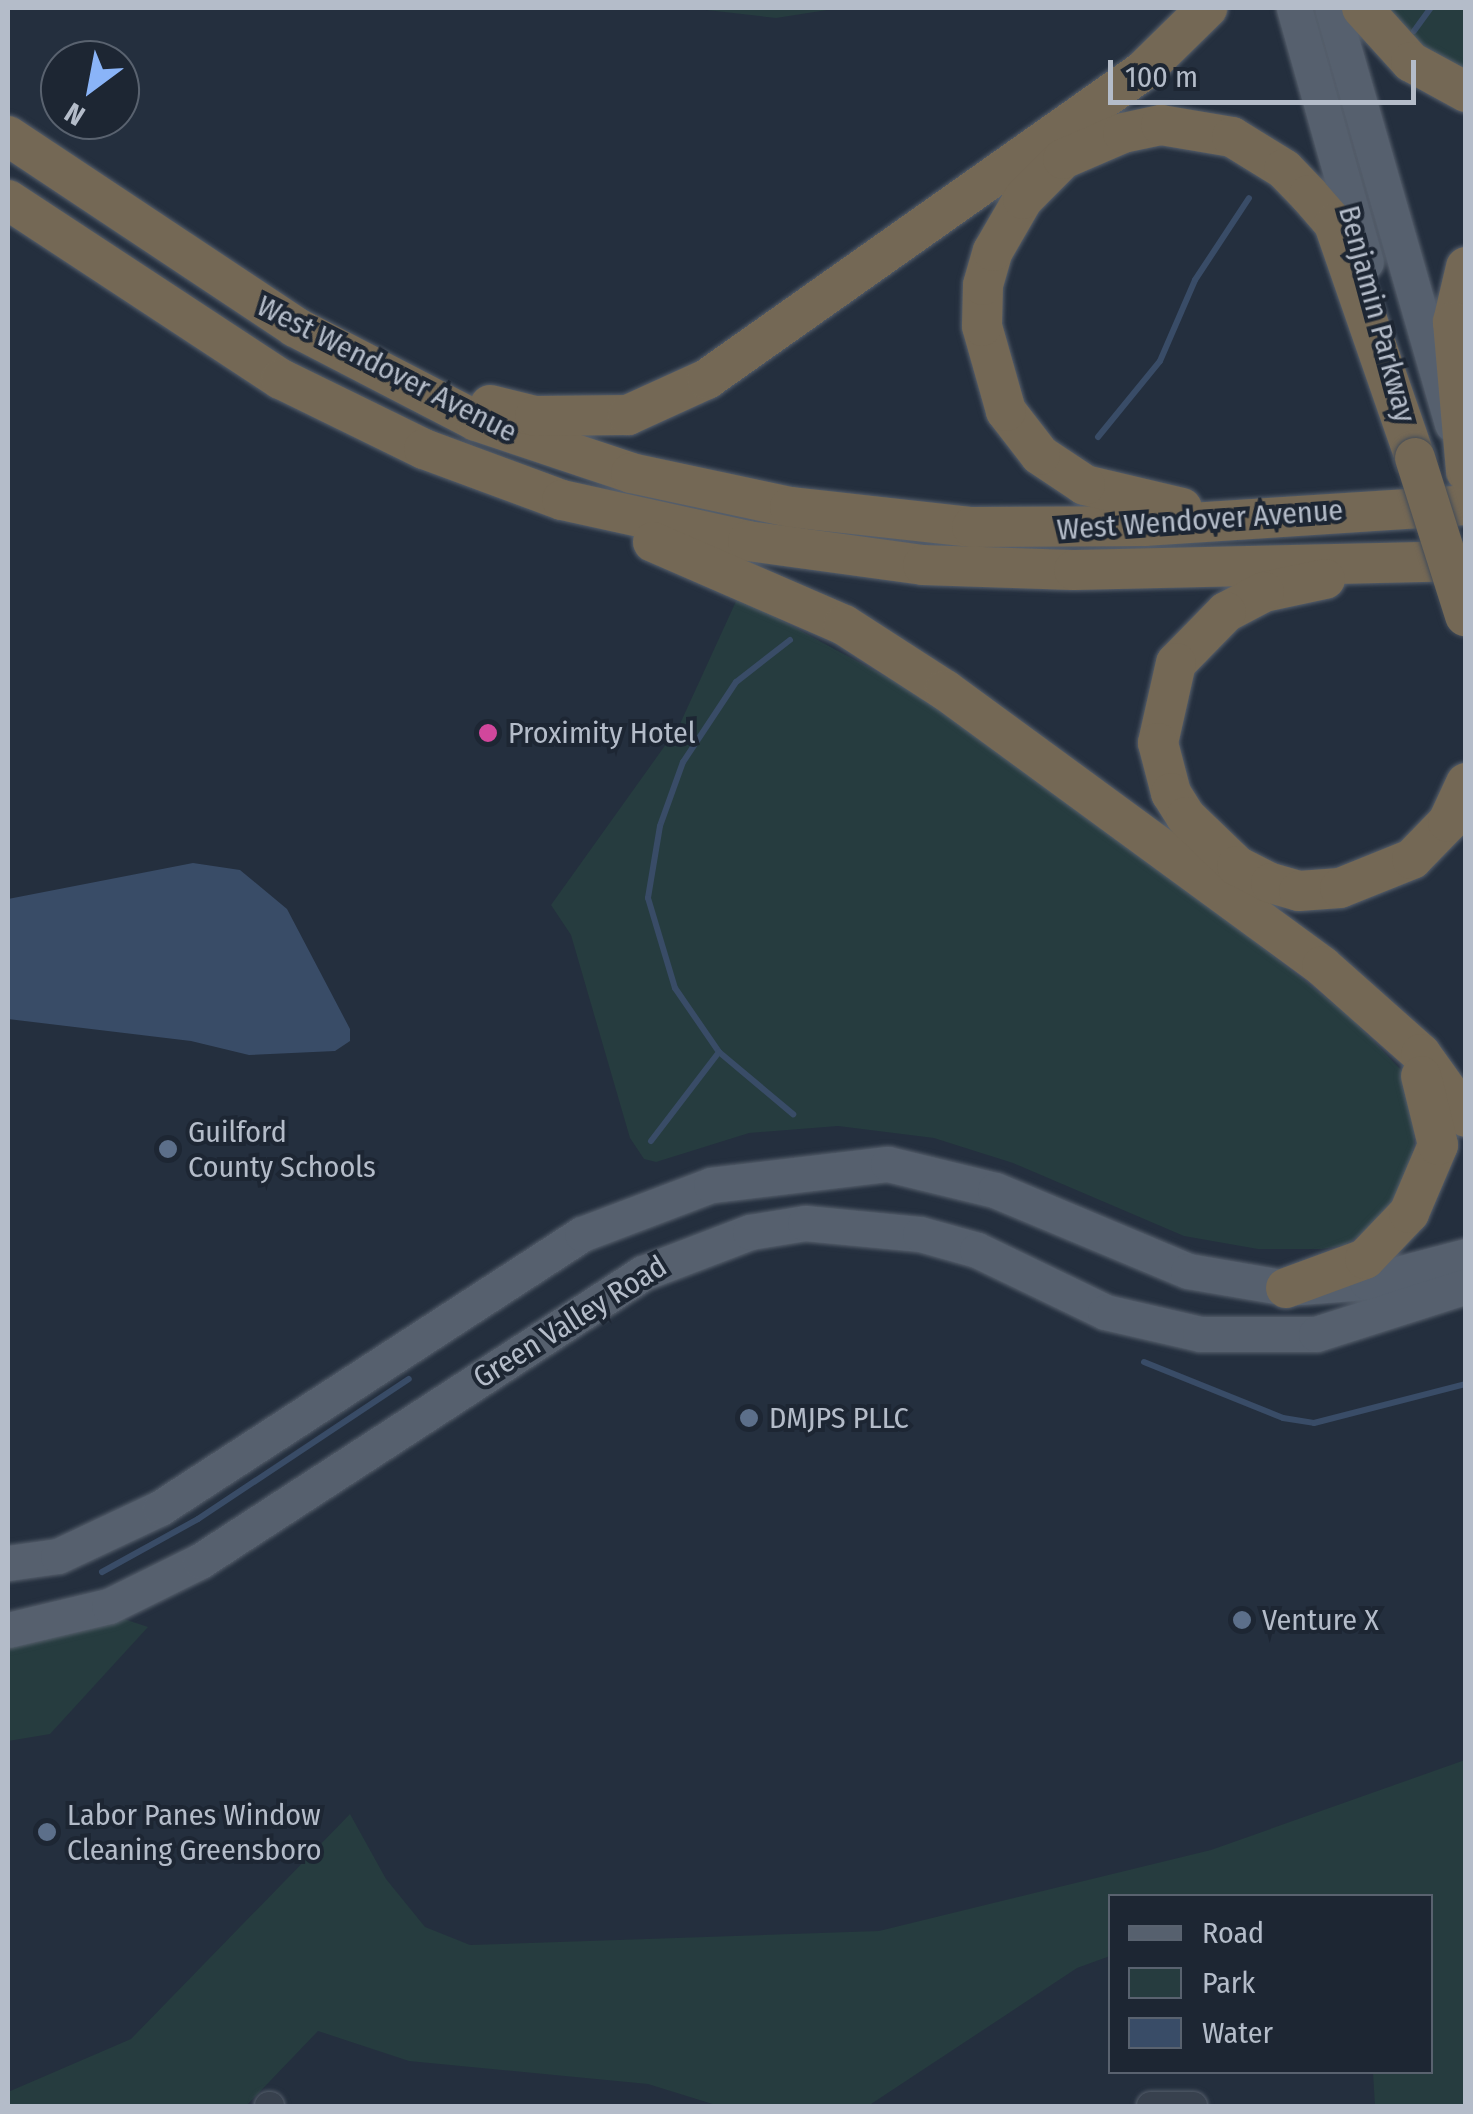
<!DOCTYPE html>
<html>
<head>
<meta charset="utf-8">
<style>
	body { margin:0 }
	#map { position:relative; width:1473px; height:2114px; overflow:hidden; background:#242f3e; font-family:"Fira Sans Condensed",sans-serif }
	div>[style] { position:absolute }
	.green>* { inset:0; background:#263c3f }
	.water>* { inset:0; background:#394c67 }
	.stream>* { height:6px; margin:-3px; padding:0 3px; transform-origin:3px; border-radius:3px; background:#394c67 }
	.roads { filter:drop-shadow(0 0 2px #565f6c) drop-shadow(0 0 2px #565f6c) }
	.minor>* { height:28px; margin:-14px; padding:0 14px; transform-origin:14px; border-radius:14px; background:#38414e }
	.major>* { height:35px; margin:-17.5px; padding:0 17.5px; transform-origin:17.5px; border-radius:17.5px; background:#56606e }
	.highway>* { height:40px; margin:-20px; padding:0 20px; transform-origin:20px; border-radius:20px; background:#746855 }
	.bridges { filter:drop-shadow(0 0 2px #434c59) drop-shadow(0 0 2px #434c59) }
	.highway-bridge>* { height:40px; margin:-20px; padding:0 20px; transform-origin:20px; border-radius:20px; background:#746855 }
	.dots>* { width:28px; height:28px; translate:-50% -50%; box-sizing:border-box; border:5px solid #1d2633; border-radius:50% }
	span { translate:-50% -50%; white-space:nowrap; text-align:center; line-height:1.15; -webkit-text-stroke:8px #1d2633; paint-order:stroke }
	.street-label { font-size:30px; color:#b4bcc9 }
	.poi-label { font-size:30px; color:#b4bcc9 }
	.left { translate:0 -50%; text-align:left }
	.frame { position:absolute; inset:0; border:10px solid #b4bcc9; pointer-events:none }
	.legend { position:absolute; left:1108px; top:1894px; width:325px; height:180px; box-sizing:border-box; background:#1d2633; border:2px solid #59626f; margin:0; padding:12px 18px; list-style:none; font-size:30px; color:#b4bcc9 }
	.legend li { display:flex; align-items:center; gap:20px; height:50px }
	.legend b { width:50px; border:2px solid #59626f }
	.north { position:absolute; left:40px; top:40px; width:100px; height:100px; box-sizing:border-box; background:#1d2633; border:2px solid #59626f; border-radius:50%; rotate:212deg; font-size:28px; font-weight:700; line-height:40px; text-align:center; color:#b4bcc9 }
	.north::after { content:''; display:block; margin:auto; width:35px; height:45px; background:#8ab4f8; clip-path:polygon(50% 0,100% 100%,50% 72%,0 100%) }
	.scale { position:absolute; left:1108px; top:60px; width:308px; height:45px; box-sizing:border-box; border:5px solid #b4bcc9; border-top:0; padding-left:12px; font-size:30px; line-height:35px; white-space:nowrap; color:#b4bcc9; -webkit-text-stroke:8px #1d2633; paint-order:stroke }
</style>
</head>
<body>
<div id="map">
	<div class="green">
		<i style="clip-path:polygon(689px 8px,840px 8px,776px 18px)"></i>
		<i style="clip-path:polygon(1380px 8px,1465px 8px,1465px 77px,1429px 59px)"></i>
		<i style="clip-path:polygon(738px 597px,942px 707px,1142px 852px,1350px 1017px,1403px 1072px,1415px 1105px,1414px 1146px,1403px 1189px,1372px 1227px,1345px 1245px,1322px 1249px,1258px 1249px,1184px 1236px,1013px 1163px,934px 1138px,838px 1126px,749px 1133px,656px 1162px,644px 1159px,630px 1138px,571px 935px,551px 905px,679px 726px)"></i>
		<i style="clip-path:polygon(124px 1619px,148px 1627px,50px 1734px,8px 1741px,8px 1647px)"></i>
		<i style="clip-path:polygon(1465px 1760px,1465px 2106px,1375px 2106px,1373px 2072px,1430px 2072px,1430px 1896px,1110px 1896px,1110px 1956px,1077px 1968px,868px 2106px,719px 2106px,648px 2084px,409px 2061px,318px 2031px,246px 2106px,8px 2106px,8px 2092px,131px 2039px,350px 1814px,386px 1879px,425px 1927px,470px 1945px,879px 1931px,1211px 1850px)"></i>
	</div>
	<div class="water">
		<i style="clip-path:polygon(193px 863px,240px 870px,287px 909px,350px 1029px,350px 1041px,335px 1051px,249px 1055px,191px 1041px,8px 1019px,8px 899px)"></i>
	</div>
	<div class="stream">
		<i style="left:1414px;top:31px;width:29px;rotate:-54deg"></i>
		<i style="left:1098px;top:437px;width:98px;rotate:-50.8deg"></i>
		<i style="left:1160px;top:361px;width:88px;rotate:-66.6deg"></i>
		<i style="left:1195px;top:280px;width:98px;rotate:-56.6deg"></i>
		<i style="left:790px;top:640px;width:68px;rotate:142.1deg"></i>
		<i style="left:736px;top:682px;width:96px;rotate:123.5deg"></i>
		<i style="left:683px;top:762px;width:68px;rotate:109.8deg"></i>
		<i style="left:660px;top:826px;width:73px;rotate:99.5deg"></i>
		<i style="left:648px;top:898px;width:94px;rotate:73.3deg"></i>
		<i style="left:675px;top:988px;width:78px;rotate:55.5deg"></i>
		<i style="left:719px;top:1052px;width:97px;rotate:40deg"></i>
		<i style="left:651px;top:1141px;width:112px;rotate:-52.6deg"></i>
		<i style="left:1144px;top:1362px;width:150px;rotate:21.9deg"></i>
		<i style="left:1283px;top:1418px;width:31px;rotate:9deg"></i>
		<i style="left:1314px;top:1423px;width:157px;rotate:-14.4deg"></i>
		<i style="left:102px;top:1572px;width:110px;rotate:-28.9deg"></i>
		<i style="left:198px;top:1519px;width:253px;rotate:-33.6deg"></i>
	</div>
	<div class="roads">
		<div class="minor">
			<i style="left:269px;top:2106px;width:1px"></i>
			<i style="left:1151px;top:2106px;width:42px"></i>
		</div>
		<div class="major">
			<i style="left:1294px;top:8px;width:264px;rotate:74.2deg"></i>
			<i style="left:1332px;top:8px;width:433px;rotate:73.9deg"></i>
			<i style="left:8px;top:1563px;width:50px;rotate:-8deg"></i>
			<i style="left:58px;top:1556px;width:113px;rotate:-25.2deg"></i>
			<i style="left:160px;top:1508px;width:503px;rotate:-33deg"></i>
			<i style="left:582px;top:1234px;width:138px;rotate:-20.8deg"></i>
			<i style="left:711px;top:1185px;width:178px;rotate:-6.8deg"></i>
			<i style="left:888px;top:1164px;width:110px;rotate:13.7deg"></i>
			<i style="left:995px;top:1190px;width:209px;rotate:22.8deg"></i>
			<i style="left:1188px;top:1271px;width:99px;rotate:9.8deg"></i>
			<i style="left:1286px;top:1288px;width:81px;rotate:-4.2deg"></i>
			<i style="left:1367px;top:1282px;width:102px;rotate:-14.7deg"></i>
			<i style="left:8px;top:1630px;width:104px;rotate:-13.4deg"></i>
			<i style="left:109px;top:1606px;width:102px;rotate:-26.3deg"></i>
			<i style="left:200px;top:1561px;width:528px;rotate:-33.03deg"></i>
			<i style="left:643px;top:1273px;width:115px;rotate:-21deg"></i>
			<i style="left:750px;top:1232px;width:56px;rotate:-9.3deg"></i>
			<i style="left:805px;top:1223px;width:116px;rotate:5.5deg"></i>
			<i style="left:920px;top:1234px;width:59px;rotate:15.7deg"></i>
			<i style="left:977px;top:1250px;width:142px;rotate:25.8deg"></i>
			<i style="left:1105px;top:1312px;width:98px;rotate:13deg"></i>
			<i style="left:1200px;top:1334px;width:116px"></i>
			<i style="left:1316px;top:1334px;width:157px;rotate:-17.7deg"></i>
		</div>
		<div class="highway">
			<i style="left:1362px;top:8px;width:73px;rotate:47.8deg"></i>
			<i style="left:1411px;top:62px;width:63px;rotate:28.6deg"></i>
			<i style="left:8px;top:136px;width:345px;rotate:33.6deg"></i>
			<i style="left:295px;top:327px;width:204px;rotate:27.4deg"></i>
			<i style="left:476px;top:421px;width:163px;rotate:18.5deg"></i>
			<i style="left:631px;top:473px;width:163px;rotate:12.1deg"></i>
			<i style="left:790px;top:507px;width:183px;rotate:6.3deg"></i>
			<i style="left:972px;top:527px;width:172px;rotate:-0.3deg"></i>
			<i style="left:1144px;top:526px;width:323px;rotate:-3.7deg"></i>
			<i style="left:8px;top:200px;width:326px;rotate:33.3deg"></i>
			<i style="left:281px;top:379px;width:159px;rotate:26.1deg"></i>
			<i style="left:424px;top:449px;width:147px;rotate:20.3deg"></i>
			<i style="left:562px;top:500px;width:190px;rotate:12.4deg"></i>
			<i style="left:748px;top:541px;width:177px;rotate:7.8deg"></i>
			<i style="left:923px;top:565px;width:151px;rotate:1.9deg"></i>
			<i style="left:1074px;top:570px;width:392px;rotate:-1.3deg"></i>
			<i style="left:1466px;top:267px;width:57px;rotate:103.3deg"></i>
			<i style="left:1453px;top:322px;width:150px;rotate:85deg"></i>
			<i style="left:490px;top:405px;width:46px;rotate:13.7deg"></i>
			<i style="left:535px;top:416px;width:93px;rotate:-0.6deg"></i>
			<i style="left:628px;top:415px;width:87px;rotate:-24.5deg"></i>
			<i style="left:707px;top:379px;width:534px;rotate:-35.24deg"></i>
			<i style="left:1143px;top:71px;width:90px;rotate:-44.5deg"></i>
			<i style="left:1182px;top:508px;width:100px;rotate:-166.7deg"></i>
			<i style="left:1085px;top:485px;width:54px;rotate:-146.3deg"></i>
			<i style="left:1040px;top:455px;width:56px;rotate:-127.7deg"></i>
			<i style="left:1006px;top:411px;width:88px;rotate:-105.8deg"></i>
			<i style="left:982px;top:326px;width:41px;rotate:-88.6deg"></i>
			<i style="left:983px;top:285px;width:35px;rotate:-74deg"></i>
			<i style="left:993px;top:251px;width:60px;rotate:-60deg"></i>
			<i style="left:1023px;top:199px;width:57px;rotate:-45deg"></i>
			<i style="left:1063px;top:159px;width:65px;rotate:-23.4deg"></i>
			<i style="left:1123px;top:133px;width:39px;rotate:-12deg"></i>
			<i style="left:1161px;top:125px;width:72px;rotate:9.6deg"></i>
			<i style="left:1232px;top:137px;width:61px;rotate:31.6deg"></i>
			<i style="left:1284px;top:169px;width:36px;rotate:46deg"></i>
			<i style="left:1309px;top:195px;width:38px;rotate:49deg"></i>
			<i style="left:1334px;top:224px;width:248px;rotate:70.9deg"></i>
			<i style="left:653px;top:542px;width:208px;rotate:23.5deg"></i>
			<i style="left:844px;top:625px;width:120px;rotate:32.8deg"></i>
			<i style="left:945px;top:690px;width:467px;rotate:36.2deg"></i>
			<i style="left:1322px;top:966px;width:132px;rotate:41.6deg"></i>
			<i style="left:1421px;top:1054px;width:77px;rotate:54.5deg"></i>
			<i style="left:1325px;top:579px;width:62px;rotate:168deg"></i>
			<i style="left:1264px;top:592px;width:43px;rotate:152.2deg"></i>
			<i style="left:1226px;top:612px;width:71px;rotate:134.4deg"></i>
			<i style="left:1176px;top:663px;width:82px;rotate:102.7deg"></i>
			<i style="left:1158px;top:743px;width:52px;rotate:75.4deg"></i>
			<i style="left:1171px;top:793px;width:28px;rotate:58deg"></i>
			<i style="left:1186px;top:817px;width:71px;rotate:43.9deg"></i>
			<i style="left:1237px;top:866px;width:38px;rotate:27deg"></i>
			<i style="left:1271px;top:883px;width:29px;rotate:16deg"></i>
			<i style="left:1299px;top:891px;width:41px;rotate:-4.2deg"></i>
			<i style="left:1340px;top:888px;width:78px;rotate:-21.9deg"></i>
			<i style="left:1412px;top:859px;width:52px;rotate:-45.8deg"></i>
			<i style="left:1448px;top:822px;width:43px;rotate:-65.2deg"></i>
			<i style="left:1286px;top:1288px;width:84px;rotate:-20.2deg"></i>
			<i style="left:1365px;top:1259px;width:64px;rotate:-46.3deg"></i>
			<i style="left:1409px;top:1213px;width:74px;rotate:-66.9deg"></i>
			<i style="left:1438px;top:1145px;width:71px;rotate:-103.8deg"></i>
		</div>
	</div>
	<div class="bridges">
		<div class="highway-bridge">
			<i style="left:1415px;top:458px;width:166px;rotate:72.4deg"></i>
		</div>
	</div>
	<div class="dots">
		<i style="left:488px;top:733px;background:#d1479c"></i>
		<i style="left:168px;top:1149px;background:#5c6f8a"></i>
		<i style="left:749px;top:1418px;background:#5c6f8a"></i>
		<i style="left:1242px;top:1620px;background:#5c6f8a"></i>
		<i style="left:47px;top:1832px;background:#5c6f8a"></i>
	</div>
	<div class="street-label">
		<span style="left:1377px;top:314px;rotate:75deg">Benjamin Parkway</span>
		<span style="left:387px;top:369px;rotate:27deg">West Wendover Avenue</span>
		<span style="left:1200px;top:520px;rotate:-4deg">West Wendover Avenue</span>
		<span style="left:570px;top:1322px;rotate:-32deg">Green Valley Road</span>
	</div>
	<div class="poi-label">
		<span class="left" style="left:508px;top:733px">Proximity Hotel</span>
		<span class="left" style="left:188px;top:1149px">Guilford<br>County Schools</span>
		<span class="left" style="left:769px;top:1418px">DMJPS PLLC</span>
		<span class="left" style="left:1262px;top:1620px">Venture X</span>
		<span class="left" style="left:67px;top:1832px">Labor Panes Window<br>Cleaning Greensboro</span>
	</div>
	<div class="frame"></div>
	<ul class="legend">
	<li><b style="height:12px;background:#56606e"></b>Road</li>
	<li><b style="height:28px;background:#263c3f"></b>Park</li>
	<li><b style="height:28px;background:#394c67"></b>Water</li>
	</ul>
	<div class="north">N</div>
	<div class="scale">100 m</div>
</div>
</body>
</html>
